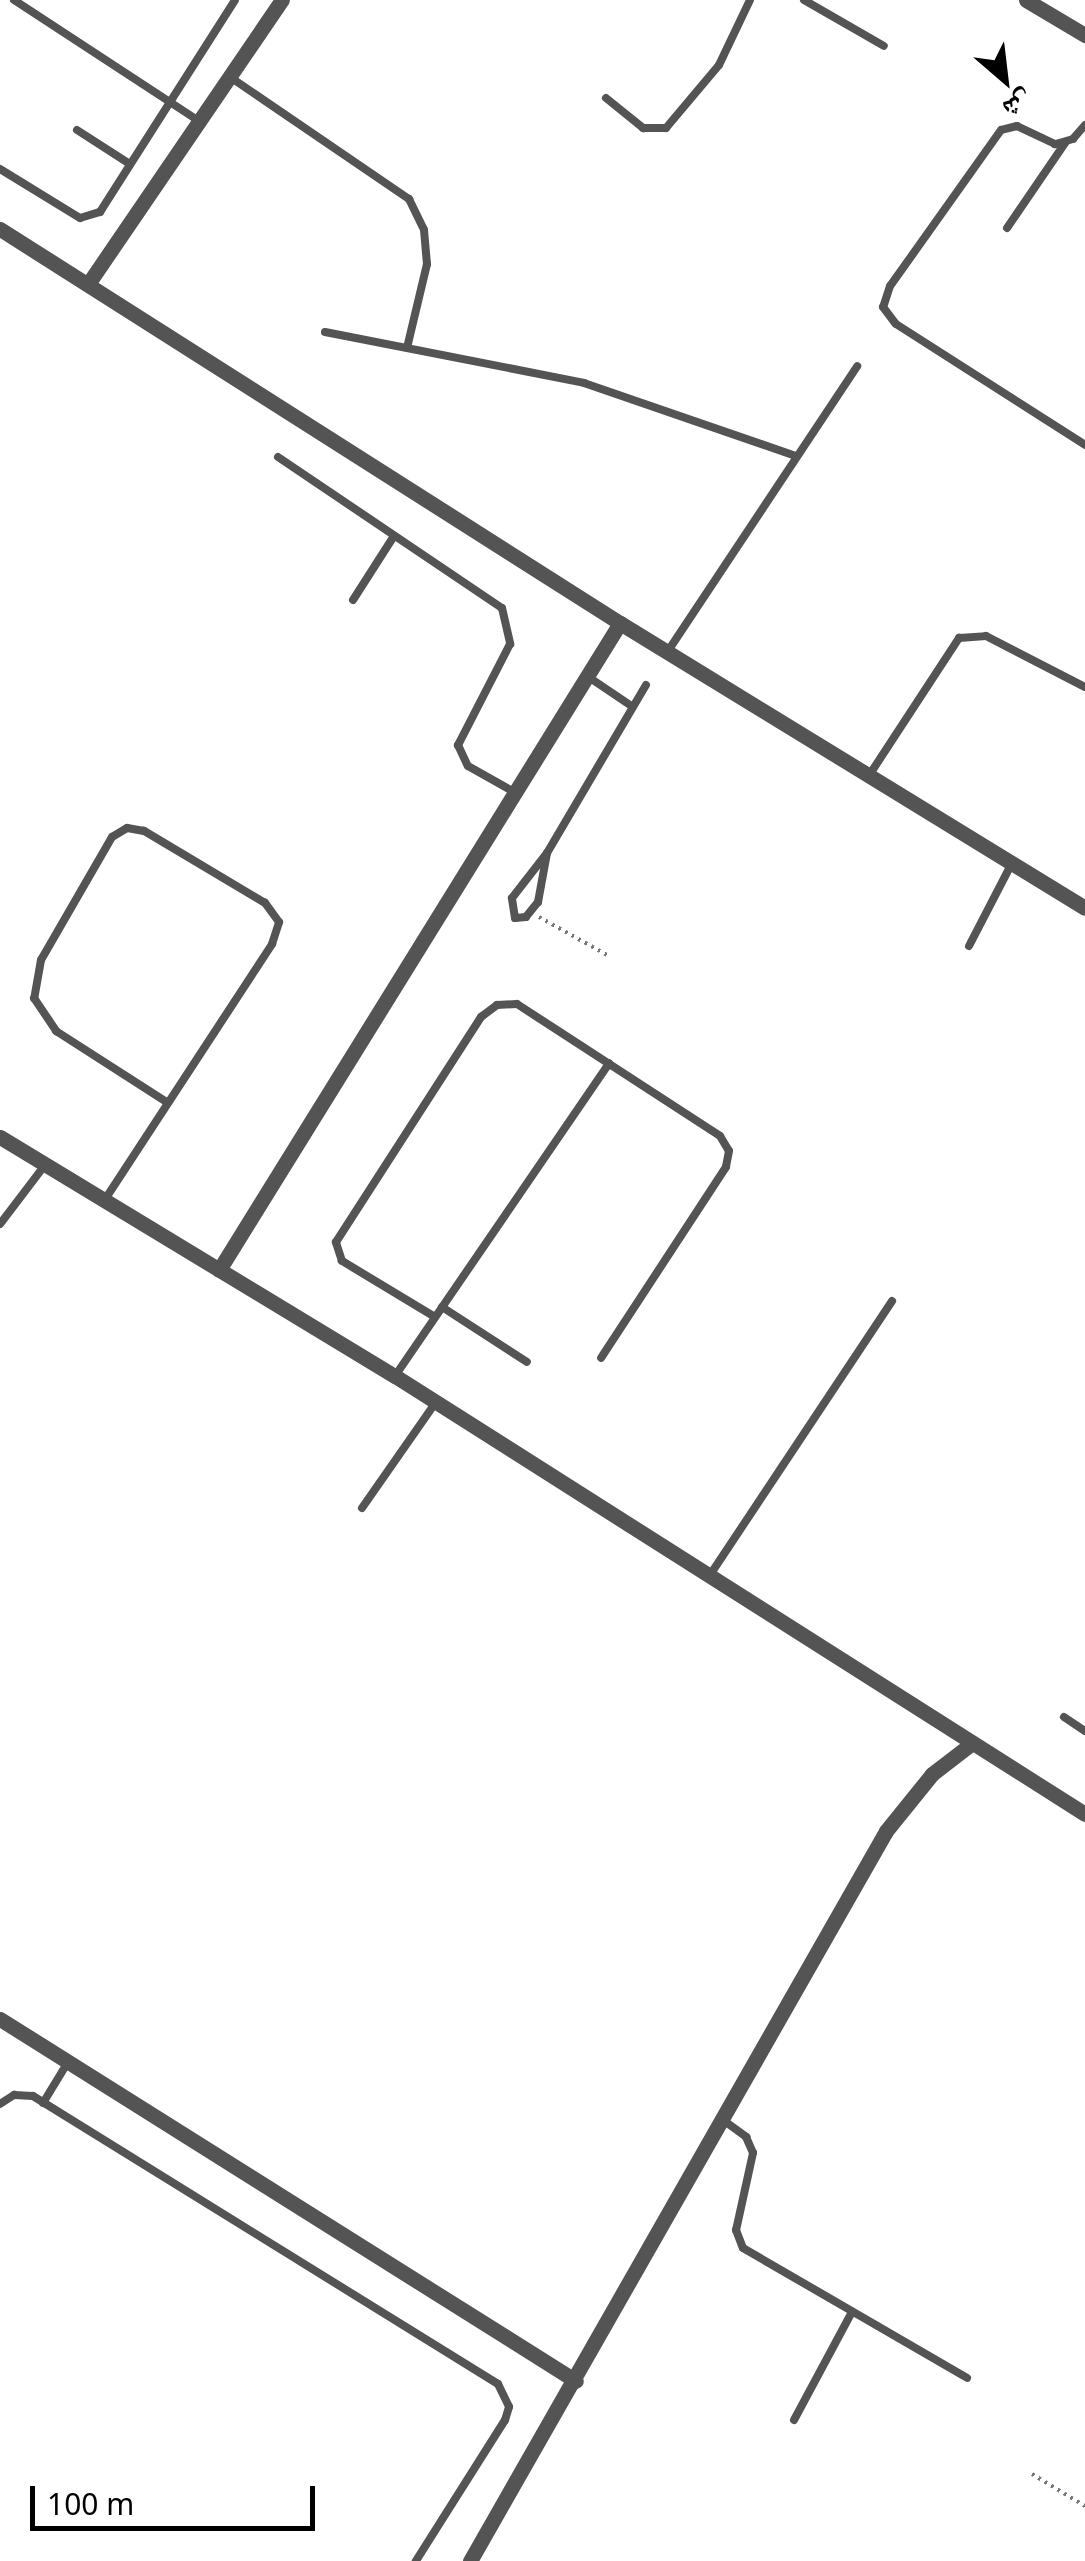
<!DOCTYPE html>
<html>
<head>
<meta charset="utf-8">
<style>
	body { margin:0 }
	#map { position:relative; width:1085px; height:2561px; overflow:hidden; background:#fff; font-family:"Noto Sans","Noto Naskh Arabic",sans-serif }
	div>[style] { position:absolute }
	.path>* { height:4px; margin-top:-2px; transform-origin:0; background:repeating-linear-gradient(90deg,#767676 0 2.5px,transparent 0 7.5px) }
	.lane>* { height:8px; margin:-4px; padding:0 4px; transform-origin:4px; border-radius:4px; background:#545454 }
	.street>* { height:15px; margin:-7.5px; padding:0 7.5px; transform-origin:7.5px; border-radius:7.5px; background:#545454 }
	span { translate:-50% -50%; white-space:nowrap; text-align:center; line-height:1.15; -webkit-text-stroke:8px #fff; paint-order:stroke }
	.north { position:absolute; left:955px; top:30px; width:100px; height:100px; -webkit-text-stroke:8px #fff; paint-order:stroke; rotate:152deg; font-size:28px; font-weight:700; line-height:40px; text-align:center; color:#000 }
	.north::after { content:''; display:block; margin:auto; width:35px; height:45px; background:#000; clip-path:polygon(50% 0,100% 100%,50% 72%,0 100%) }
	.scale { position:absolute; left:30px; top:2486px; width:285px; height:45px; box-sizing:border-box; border:5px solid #000; border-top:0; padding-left:12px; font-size:30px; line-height:35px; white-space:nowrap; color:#000; -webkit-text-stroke:8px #fff; paint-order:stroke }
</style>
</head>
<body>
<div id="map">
	<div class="path">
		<i style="left:539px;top:917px;width:80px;rotate:29.1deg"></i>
		<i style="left:1032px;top:2474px;width:62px;rotate:31.1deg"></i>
	</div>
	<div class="lane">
		<i style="left:14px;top:0;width:221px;rotate:33.2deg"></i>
		<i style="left:804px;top:0;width:92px;rotate:29.9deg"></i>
		<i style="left:230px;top:77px;width:217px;rotate:34.3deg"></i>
		<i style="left:409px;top:199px;width:34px;rotate:64deg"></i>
		<i style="left:424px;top:230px;width:34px;rotate:85deg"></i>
		<i style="left:427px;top:264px;width:86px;rotate:103.4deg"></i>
		<i style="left:606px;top:98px;width:48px;rotate:39deg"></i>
		<i style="left:643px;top:128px;width:23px"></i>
		<i style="left:666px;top:128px;width:82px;rotate:-49.9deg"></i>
		<i style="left:719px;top:65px;width:72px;rotate:-64.5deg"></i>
		<i style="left:1085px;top:125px;width:18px;rotate:131deg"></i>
		<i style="left:1073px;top:139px;width:19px;rotate:164deg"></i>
		<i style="left:1055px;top:144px;width:42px;rotate:-154.7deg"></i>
		<i style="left:1017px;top:126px;width:16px;rotate:166deg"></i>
		<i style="left:1001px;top:130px;width:191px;rotate:125.4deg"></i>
		<i style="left:890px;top:286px;width:22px;rotate:108deg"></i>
		<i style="left:883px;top:307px;width:21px;rotate:53deg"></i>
		<i style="left:896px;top:324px;width:224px;rotate:32.6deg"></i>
		<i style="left:77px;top:130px;width:63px;rotate:32.7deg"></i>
		<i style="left:0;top:169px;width:94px;rotate:31.5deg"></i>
		<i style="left:80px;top:218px;width:21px;rotate:-17deg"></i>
		<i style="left:100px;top:212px;width:251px;rotate:-57.5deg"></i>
		<i style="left:1007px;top:228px;width:103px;rotate:-55.7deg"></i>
		<i style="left:325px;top:332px;width:264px;rotate:11.1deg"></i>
		<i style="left:584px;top:383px;width:224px;rotate:19deg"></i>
		<i style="left:278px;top:457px;width:270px;rotate:34deg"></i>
		<i style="left:502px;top:608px;width:37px;rotate:77deg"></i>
		<i style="left:510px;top:644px;width:114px;rotate:117.2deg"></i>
		<i style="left:458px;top:745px;width:23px;rotate:65deg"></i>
		<i style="left:468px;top:766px;width:55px;rotate:29.4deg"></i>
		<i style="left:353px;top:600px;width:76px;rotate:-57.4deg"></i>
		<i style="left:668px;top:651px;width:342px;rotate:-56.4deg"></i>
		<i style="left:587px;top:676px;width:55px;rotate:34deg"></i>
		<i style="left:870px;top:774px;width:163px;rotate:-56.8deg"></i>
		<i style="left:959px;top:638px;width:27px;rotate:-4deg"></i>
		<i style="left:986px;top:636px;width:111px;rotate:27.3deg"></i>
		<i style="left:547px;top:853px;width:50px;rotate:100.4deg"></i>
		<i style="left:538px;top:902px;width:19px;rotate:129deg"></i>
		<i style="left:526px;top:917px;width:11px;rotate:175deg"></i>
		<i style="left:515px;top:918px;width:20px;rotate:-99deg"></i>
		<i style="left:512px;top:898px;width:57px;rotate:-52.1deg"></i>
		<i style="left:547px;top:853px;width:195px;rotate:-59.5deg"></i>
		<i style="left:969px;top:946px;width:91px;rotate:-62.6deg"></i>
		<i style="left:104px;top:1201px;width:307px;rotate:-56.8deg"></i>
		<i style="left:272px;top:944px;width:23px;rotate:-72deg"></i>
		<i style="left:279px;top:922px;width:24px;rotate:-126deg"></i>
		<i style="left:265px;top:903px;width:141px;rotate:-149.2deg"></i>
		<i style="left:144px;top:831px;width:17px;rotate:-170deg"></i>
		<i style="left:127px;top:828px;width:17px;rotate:149deg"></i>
		<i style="left:112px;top:837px;width:142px;rotate:120deg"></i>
		<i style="left:41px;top:960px;width:39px;rotate:100deg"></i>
		<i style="left:34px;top:998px;width:40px;rotate:56deg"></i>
		<i style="left:56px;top:1031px;width:133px;rotate:32.7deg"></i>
		<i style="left:0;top:1224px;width:74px;rotate:-52.7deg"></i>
		<i style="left:442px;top:1307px;width:101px;rotate:32.9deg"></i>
		<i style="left:435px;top:1317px;width:109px;rotate:-148.9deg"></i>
		<i style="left:342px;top:1261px;width:20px;rotate:-108deg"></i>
		<i style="left:336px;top:1242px;width:268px;rotate:-57.2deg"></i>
		<i style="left:481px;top:1017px;width:20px;rotate:-37deg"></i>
		<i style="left:497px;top:1005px;width:20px;rotate:-3deg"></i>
		<i style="left:517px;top:1004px;width:242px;rotate:33deg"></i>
		<i style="left:720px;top:1136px;width:17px;rotate:59deg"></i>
		<i style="left:729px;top:1151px;width:16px;rotate:101deg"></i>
		<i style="left:726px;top:1167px;width:228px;rotate:123.2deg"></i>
		<i style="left:395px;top:1376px;width:379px;rotate:-55.6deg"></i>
		<i style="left:362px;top:1508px;width:129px;rotate:-55.1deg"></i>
		<i style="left:710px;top:1575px;width:329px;rotate:-56.4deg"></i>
		<i style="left:1064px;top:1717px;width:25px;rotate:34deg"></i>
		<i style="left:43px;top:2103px;width:48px;rotate:-58.6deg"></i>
		<i style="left:0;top:2104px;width:17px;rotate:-33deg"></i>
		<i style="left:14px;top:2095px;width:19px;rotate:3deg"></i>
		<i style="left:33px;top:2096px;width:547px;rotate:31.77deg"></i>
		<i style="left:498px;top:2384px;width:25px;rotate:64deg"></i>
		<i style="left:509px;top:2407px;width:14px;rotate:107deg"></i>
		<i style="left:505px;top:2420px;width:167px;rotate:122.3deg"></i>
		<i style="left:723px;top:2120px;width:29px;rotate:36deg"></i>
		<i style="left:746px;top:2137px;width:17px;rotate:66deg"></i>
		<i style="left:753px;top:2153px;width:79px;rotate:102.4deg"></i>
		<i style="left:736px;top:2230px;width:19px;rotate:69deg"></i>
		<i style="left:743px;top:2248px;width:259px;rotate:30.1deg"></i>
		<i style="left:794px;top:2420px;width:123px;rotate:-61.8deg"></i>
	</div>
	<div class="street">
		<i style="left:1026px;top:0;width:69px;rotate:30.7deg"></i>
		<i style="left:0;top:229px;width:735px;rotate:32.44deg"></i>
		<i style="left:620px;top:623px;width:545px;rotate:31.5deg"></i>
		<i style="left:88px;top:284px;width:344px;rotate:-55.7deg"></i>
		<i style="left:0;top:1137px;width:462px;rotate:31.2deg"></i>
		<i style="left:395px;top:1376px;width:817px;rotate:32.41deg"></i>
		<i style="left:219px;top:1270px;width:761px;rotate:-58.21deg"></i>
		<i style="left:0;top:2019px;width:680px;rotate:32.15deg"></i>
		<i style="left:470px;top:2561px;width:840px;rotate:-60.32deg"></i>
		<i style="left:886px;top:1831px;width:73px;rotate:-51.1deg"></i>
		<i style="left:932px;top:1774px;width:49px;rotate:-37.6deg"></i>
	</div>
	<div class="north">ش</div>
	<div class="scale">100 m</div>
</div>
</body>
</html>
